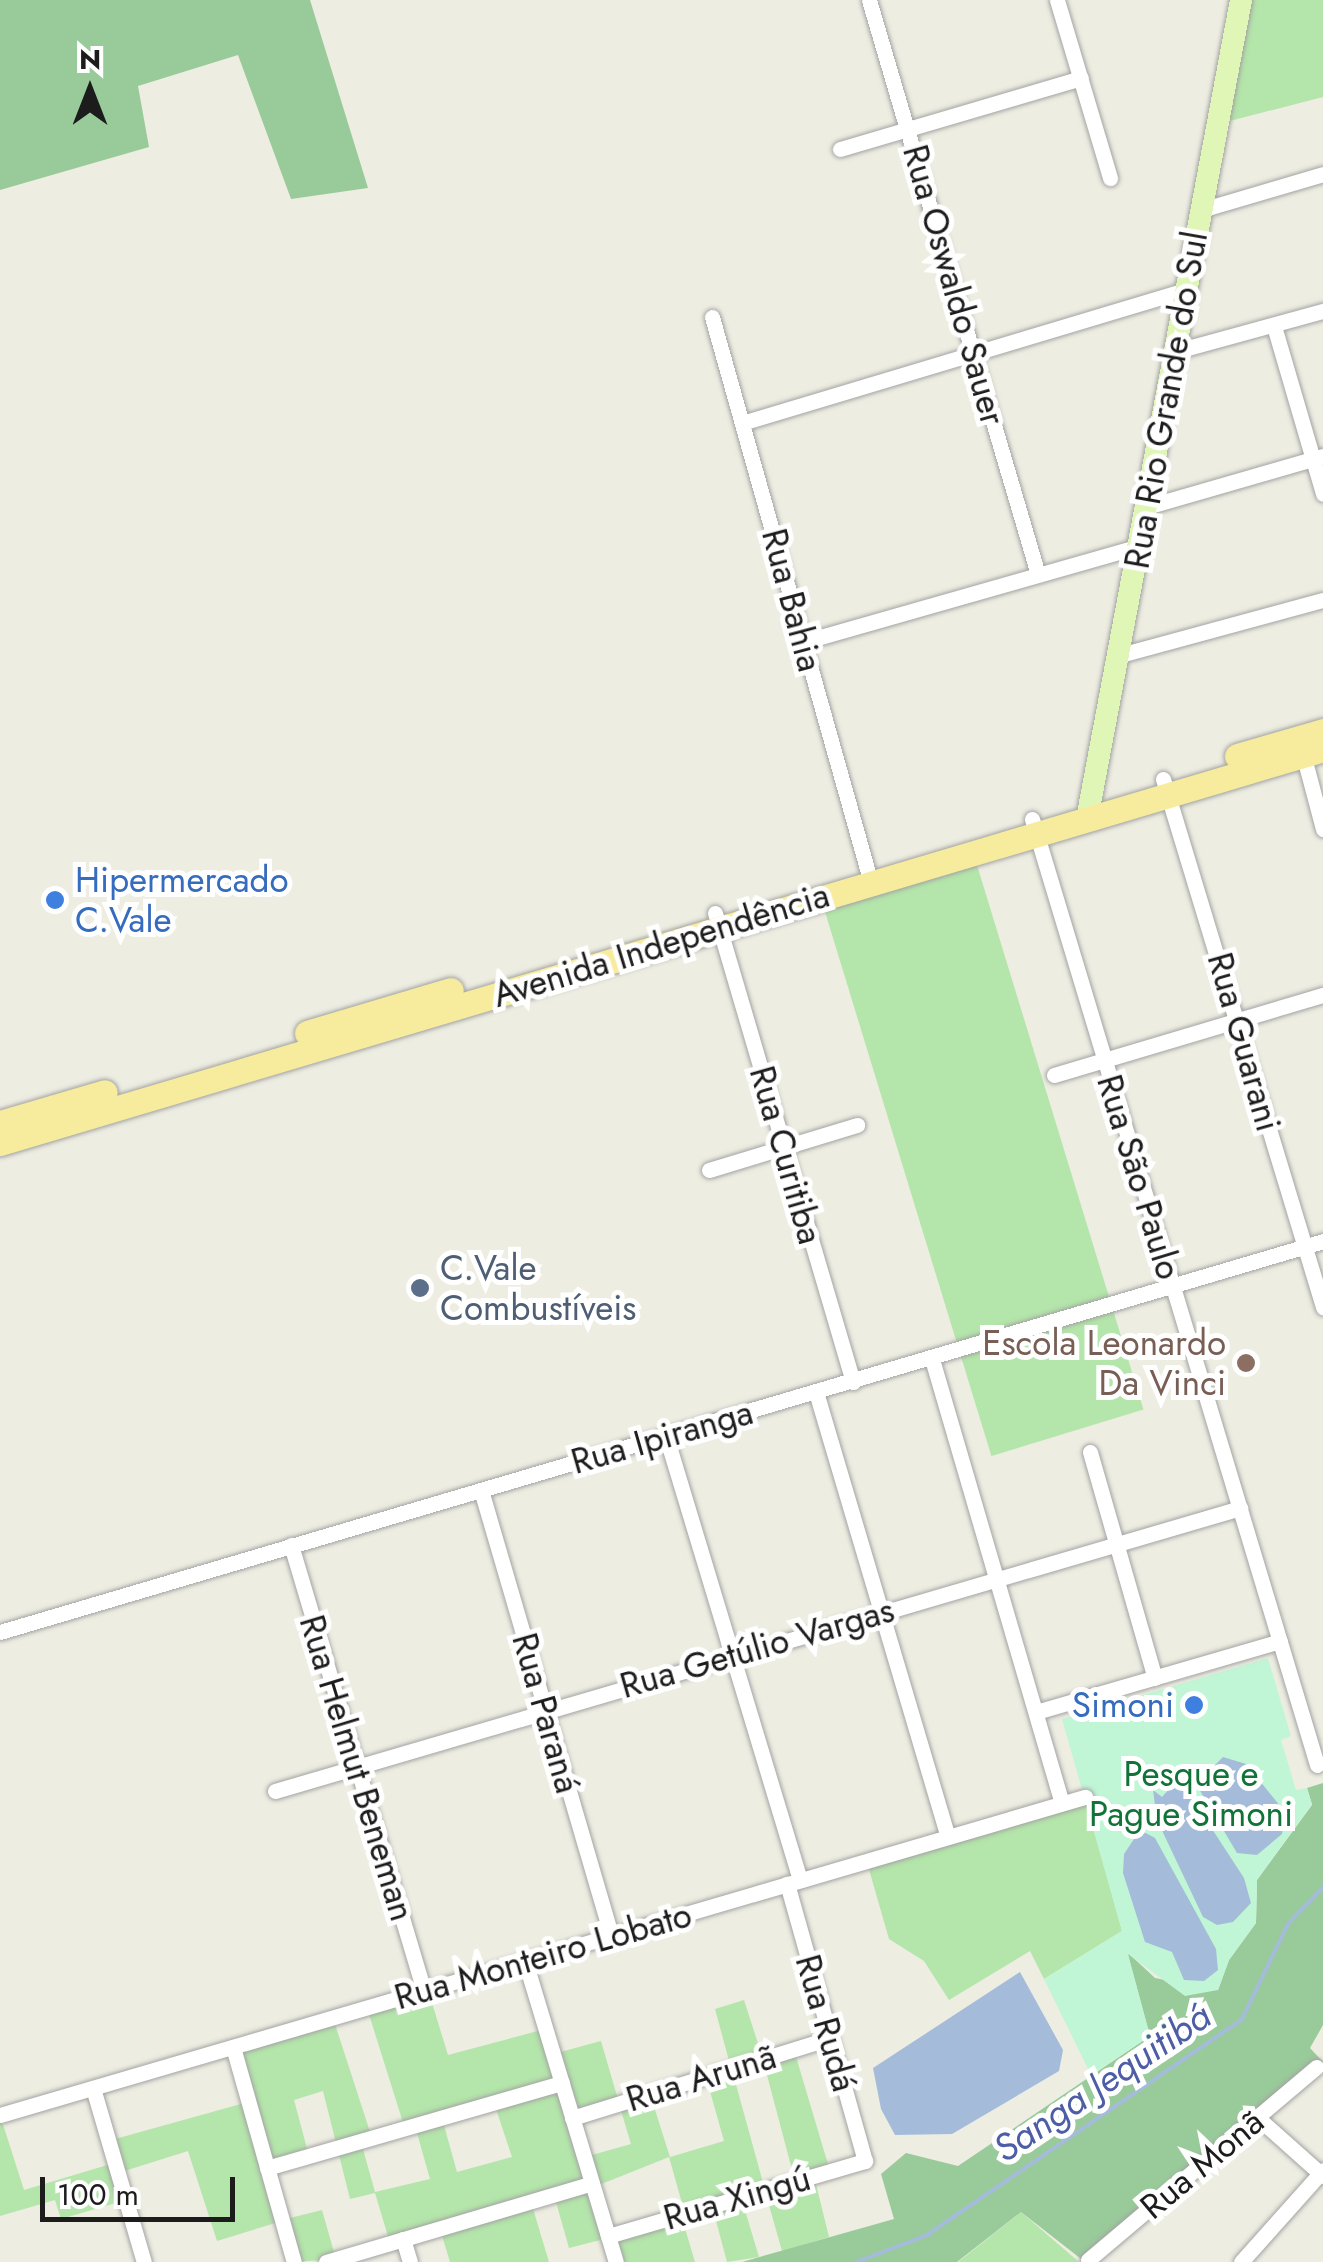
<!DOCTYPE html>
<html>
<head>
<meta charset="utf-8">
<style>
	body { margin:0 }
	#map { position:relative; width:1323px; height:2262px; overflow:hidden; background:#edede2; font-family:Jost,sans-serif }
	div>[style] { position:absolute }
	.grass>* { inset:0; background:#b4e5aa; transform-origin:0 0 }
	.forest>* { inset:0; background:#99ca9a }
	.park>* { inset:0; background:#c0f6d5 }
	.water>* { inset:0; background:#a4bcd9 }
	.stream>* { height:4px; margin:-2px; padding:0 2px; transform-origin:2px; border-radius:2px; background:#a4bcd9 }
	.roads { filter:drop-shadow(0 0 2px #a3a3a3) drop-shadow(0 0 2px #a3a3a3) }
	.street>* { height:15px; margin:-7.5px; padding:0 7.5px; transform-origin:7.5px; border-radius:7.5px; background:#fff }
	.secondary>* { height:22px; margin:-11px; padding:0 11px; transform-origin:11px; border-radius:11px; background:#dff6b7 }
	.primary>* { height:25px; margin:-12.5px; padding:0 12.5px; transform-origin:12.5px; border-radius:12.5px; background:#f7ec9d }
	.dots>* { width:28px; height:28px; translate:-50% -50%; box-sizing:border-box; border:5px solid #fff; border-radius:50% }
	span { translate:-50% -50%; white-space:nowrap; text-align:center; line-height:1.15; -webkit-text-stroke:10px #fff; paint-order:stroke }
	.street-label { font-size:35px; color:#1c1c1c }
	.shop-label { font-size:35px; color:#366cbe }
	.left { translate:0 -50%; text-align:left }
	.right { translate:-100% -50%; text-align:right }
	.service-label { font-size:35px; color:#4e5e75 }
	.education-label { font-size:35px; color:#785e54 }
	.park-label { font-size:35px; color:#117338 }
	.water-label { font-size:38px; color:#4e5ea6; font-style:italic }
	.north { position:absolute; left:40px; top:40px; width:100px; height:100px; -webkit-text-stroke:8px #fff; paint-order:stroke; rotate:0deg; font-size:28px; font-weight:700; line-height:40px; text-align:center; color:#1c1c1c }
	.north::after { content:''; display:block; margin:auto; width:35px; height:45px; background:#1c1c1c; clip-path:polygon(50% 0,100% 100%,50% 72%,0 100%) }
	.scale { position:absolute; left:40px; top:2177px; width:195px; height:45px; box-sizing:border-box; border:5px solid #1c1c1c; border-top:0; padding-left:12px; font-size:30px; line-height:35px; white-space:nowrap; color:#1c1c1c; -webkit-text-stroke:8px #fff; paint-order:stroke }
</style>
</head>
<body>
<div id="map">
	<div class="grass">
		<i style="clip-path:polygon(1241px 0,1323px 0,1323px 97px,1218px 124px)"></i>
		<i style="left:973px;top:852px;width:583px;height:159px;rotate:73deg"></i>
		<i style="clip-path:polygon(1085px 1797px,1122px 1931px,1044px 1979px,1030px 1951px,949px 2000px,924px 1961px,889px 1939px,866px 1859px)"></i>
		<i style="clip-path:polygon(evenodd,428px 1990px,448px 2055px,545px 2029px,553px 2054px,601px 2041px,619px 2103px,650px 2094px,670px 2157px,724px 2141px,706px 2077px,731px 2068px,715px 2009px,744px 2000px,763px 2059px,794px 2050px,830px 2171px,814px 2176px,829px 2237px,782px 2251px,765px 2191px,741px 2197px,759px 2257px,727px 2262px,712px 2206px,685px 2214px,669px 2157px,594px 2187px,608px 2236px,681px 2215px,695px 2262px,616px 2262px,608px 2238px,569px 2248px,554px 2195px,531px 2202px,549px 2262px,450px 2262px,440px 2229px,390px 2243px,375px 2193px,350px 2199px,323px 2091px,294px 2100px,309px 2156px,268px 2168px,282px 2220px,322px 2210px,336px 2259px,294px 2262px,282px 2221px,217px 2241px,188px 2151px,118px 2173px,126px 2200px,61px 2219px,55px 2200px,0 2216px,0 2115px,24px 2190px,114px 2163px,108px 2141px,248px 2102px,233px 2047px,333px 2018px,372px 2138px,361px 2142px,375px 2192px,430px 2179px,415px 2126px,405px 2129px,367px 2008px,428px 1990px,763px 2060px,795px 2181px,765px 2190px,732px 2070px,763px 2060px,428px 1990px,494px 2103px,512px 2157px,457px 2172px,442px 2118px,494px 2103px,428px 1990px,619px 2104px,631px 2144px,585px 2157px,573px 2118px,619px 2104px)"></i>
		<i style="clip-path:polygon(1021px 2212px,1079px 2262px,958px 2262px,967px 2255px)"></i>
	</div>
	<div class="forest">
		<i style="clip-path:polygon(0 0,310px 0,368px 188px,291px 199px,238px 55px,138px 86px,149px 147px,0 190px)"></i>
		<i style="clip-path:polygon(1323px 1783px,1323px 2025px,1310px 2048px,1323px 2062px,1085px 2262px,1021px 2212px,957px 2262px,742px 2262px,894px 2219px,881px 2174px,906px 2153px,958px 2166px,1150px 2036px,1127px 1952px,1155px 1978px,1218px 1990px,1229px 1960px,1256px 1923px,1257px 1880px,1312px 1805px,1307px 1788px)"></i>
	</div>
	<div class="park">
		<i style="clip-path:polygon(1268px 1658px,1291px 1736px,1281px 1740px,1296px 1790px,1307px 1788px,1312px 1804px,1257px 1880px,1256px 1923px,1229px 1960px,1218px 1990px,1185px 1996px,1128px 1954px,1150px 2036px,1091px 2075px,1044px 1979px,1122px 1931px,1062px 1719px)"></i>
	</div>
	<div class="water">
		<i style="clip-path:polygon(1223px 1757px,1246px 1764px,1285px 1812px,1282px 1834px,1257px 1855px,1237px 1853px,1196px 1784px)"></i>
		<i style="clip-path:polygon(1159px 1781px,1186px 1789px,1244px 1878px,1251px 1903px,1233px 1922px,1217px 1925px,1203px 1917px,1157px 1820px,1153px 1790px,1162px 1797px,1169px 1789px)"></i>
		<i style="clip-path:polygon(1140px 1830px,1155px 1838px,1216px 1949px,1218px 1970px,1204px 1981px,1184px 1980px,1172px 1952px,1145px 1942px,1123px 1873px,1124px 1854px)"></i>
		<i style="clip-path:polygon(1020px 1972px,1063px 2050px,1059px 2071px,952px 2134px,895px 2135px,881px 2109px,873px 2068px)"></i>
	</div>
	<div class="stream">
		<i style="left:856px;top:2262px;width:76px;rotate:-20.8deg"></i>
		<i style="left:927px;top:2235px;width:382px;rotate:-34.4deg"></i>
		<i style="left:1242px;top:2019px;width:106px;rotate:-64.2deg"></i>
		<i style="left:1288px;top:1924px;width:51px;rotate:-46.6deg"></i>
	</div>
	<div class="roads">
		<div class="street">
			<i style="left:869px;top:0;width:595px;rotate:73.61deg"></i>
			<i style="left:1057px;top:0;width:186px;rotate:73.4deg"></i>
			<i style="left:840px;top:149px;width:251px;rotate:-16.4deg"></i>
			<i style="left:1201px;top:210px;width:127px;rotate:-16.4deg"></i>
			<i style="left:712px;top:317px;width:588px;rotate:74.31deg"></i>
			<i style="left:1274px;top:326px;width:175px;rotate:73.7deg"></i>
			<i style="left:1173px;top:352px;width:156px;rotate:-15.3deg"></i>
			<i style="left:742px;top:423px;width:460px;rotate:-16.7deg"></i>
			<i style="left:1143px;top:508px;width:187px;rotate:-16.1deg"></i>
			<i style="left:803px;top:642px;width:349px;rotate:-15.9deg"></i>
			<i style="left:1120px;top:655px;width:210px;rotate:-15.2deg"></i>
			<i style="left:1302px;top:750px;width:82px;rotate:75.1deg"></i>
			<i style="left:1163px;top:779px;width:552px;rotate:73.14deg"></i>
			<i style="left:1032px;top:819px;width:988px;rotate:73.23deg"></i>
			<i style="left:715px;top:913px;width:489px;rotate:73.6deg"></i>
			<i style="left:1054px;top:1075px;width:281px;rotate:-16.6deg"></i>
			<i style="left:709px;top:1170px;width:155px;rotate:-16.9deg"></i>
			<i style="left:932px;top:1359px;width:463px;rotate:73.7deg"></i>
			<i style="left:816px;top:1392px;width:462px;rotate:73.5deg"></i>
			<i style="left:666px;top:1436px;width:464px;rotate:73.2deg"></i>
			<i style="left:1090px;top:1452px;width:235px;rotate:74deg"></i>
			<i style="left:481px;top:1490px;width:465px;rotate:73.7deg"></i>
			<i style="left:291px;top:1545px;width:465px;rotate:73.4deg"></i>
			<i style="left:0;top:1632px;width:1380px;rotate:-16.46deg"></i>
			<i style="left:1036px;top:1712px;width:254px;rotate:-16.2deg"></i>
			<i style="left:275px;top:1791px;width:1006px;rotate:-16.34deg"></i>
			<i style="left:525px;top:1961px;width:314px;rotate:73.2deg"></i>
			<i style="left:233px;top:2047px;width:223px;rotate:74.2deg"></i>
			<i style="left:93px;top:2088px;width:181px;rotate:73.7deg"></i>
			<i style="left:0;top:2115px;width:1131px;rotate:-16.34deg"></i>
			<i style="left:572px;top:2118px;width:270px;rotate:-17.2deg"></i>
			<i style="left:1258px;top:2118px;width:87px;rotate:41.7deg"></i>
			<i style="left:267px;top:2168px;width:307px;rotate:-16.1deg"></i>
			<i style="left:608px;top:2236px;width:268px;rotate:-16.3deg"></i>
			<i style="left:865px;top:2161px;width:288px;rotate:-105.7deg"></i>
			<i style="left:403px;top:2239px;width:24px;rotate:73deg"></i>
			<i style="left:1088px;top:2260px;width:299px;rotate:-40.2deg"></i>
			<i style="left:326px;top:2262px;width:277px;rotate:-16.5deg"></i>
			<i style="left:1241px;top:2262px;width:123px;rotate:-48.3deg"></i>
		</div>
		<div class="secondary">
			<i style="left:1087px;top:819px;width:833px;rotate:-79.35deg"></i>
		</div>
		<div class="primary">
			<i style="left:1237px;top:756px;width:90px;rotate:-16.2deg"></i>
			<i style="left:307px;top:1033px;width:150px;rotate:-16.6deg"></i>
			<i style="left:0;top:1123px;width:109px;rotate:-16.4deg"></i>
			<i style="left:0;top:1143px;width:1380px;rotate:-16.58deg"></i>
		</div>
	</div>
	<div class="dots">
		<i style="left:55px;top:900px;background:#3f7fe0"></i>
		<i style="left:420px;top:1288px;background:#5c6f8a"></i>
		<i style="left:1246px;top:1363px;background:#8d6e63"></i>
		<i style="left:1194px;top:1705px;background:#3f7fe0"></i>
	</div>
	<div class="street-label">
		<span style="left:954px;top:285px;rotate:74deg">Rua Oswaldo Sauer</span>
		<span style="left:1166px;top:400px;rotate:-80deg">Rua Rio Grande do Sul</span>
		<span style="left:792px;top:600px;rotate:75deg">Rua Bahia</span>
		<span style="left:661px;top:945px;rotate:-17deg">Avenida Independência</span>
		<span style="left:1244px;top:1042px;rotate:74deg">Rua Guarani</span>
		<span style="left:786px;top:1155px;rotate:74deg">Rua Curitiba</span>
		<span style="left:1139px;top:1177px;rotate:73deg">Rua São Paulo</span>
		<span style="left:662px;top:1437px;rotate:-16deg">Rua Ipiranga</span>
		<span style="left:757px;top:1648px;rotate:-16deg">Rua Getúlio Vargas</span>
		<span style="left:546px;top:1713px;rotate:74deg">Rua Paraná</span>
		<span style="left:357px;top:1768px;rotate:73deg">Rua Helmut Beneman</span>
		<span style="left:543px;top:1956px;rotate:-16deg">Rua Monteiro Lobato</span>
		<span style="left:826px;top:2023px;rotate:74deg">Rua Rudá</span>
		<span style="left:701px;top:2078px;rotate:-17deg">Rua Arunã</span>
		<span style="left:1202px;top:2164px;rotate:-40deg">Rua Monã</span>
		<span style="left:737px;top:2198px;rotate:-16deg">Rua Xingú</span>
	</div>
	<div class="shop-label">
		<span class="left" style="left:75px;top:900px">Hipermercado<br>C.Vale</span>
		<span class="right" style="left:1174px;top:1705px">Simoni</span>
	</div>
	<div class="service-label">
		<span class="left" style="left:440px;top:1288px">C.Vale<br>Combustíveis</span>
	</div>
	<div class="education-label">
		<span class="right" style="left:1226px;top:1363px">Escola Leonardo<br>Da Vinci</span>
	</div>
	<div class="park-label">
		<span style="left:1191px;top:1794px">Pesque e<br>Pague Simoni</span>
	</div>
	<div class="water-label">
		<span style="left:1102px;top:2082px;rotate:-34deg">Sanga Jequitibá</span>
	</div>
	<div class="north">N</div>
	<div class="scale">100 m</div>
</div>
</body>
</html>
